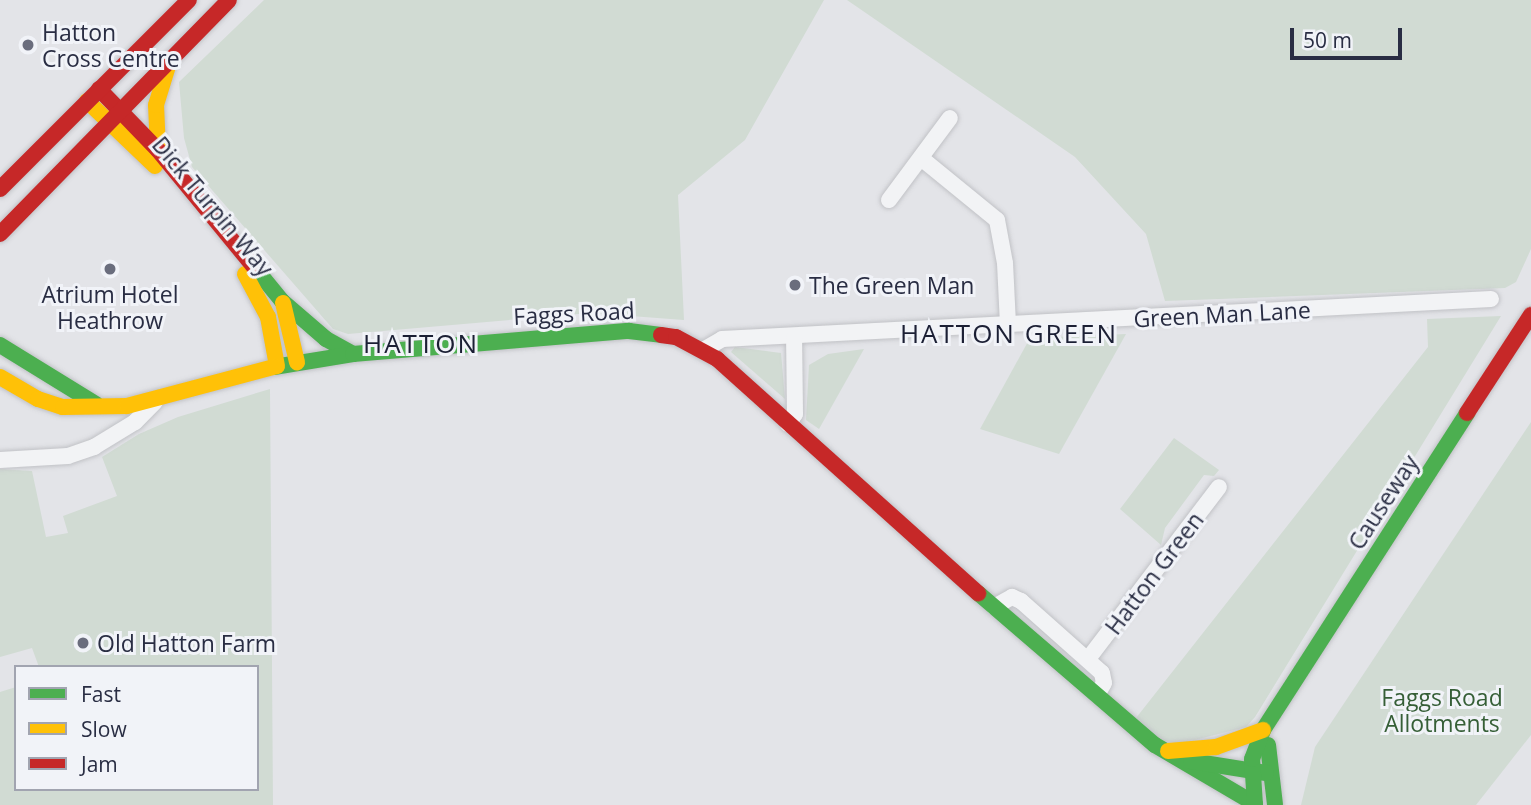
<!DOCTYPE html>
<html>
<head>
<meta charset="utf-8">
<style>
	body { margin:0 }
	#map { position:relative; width:1531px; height:805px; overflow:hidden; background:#e3e4e8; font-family:"Open Sans",sans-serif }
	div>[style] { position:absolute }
	.green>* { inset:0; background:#d1dbd3 }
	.roads { filter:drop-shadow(0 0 2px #c1c2c6) drop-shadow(0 0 2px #c1c2c6) }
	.street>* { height:16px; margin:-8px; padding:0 8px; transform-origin:8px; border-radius:8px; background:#f2f3f5 }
	.fast>* { height:16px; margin:-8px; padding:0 8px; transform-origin:8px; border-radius:8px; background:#4caf50 }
	.slow>* { height:16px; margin:-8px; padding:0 8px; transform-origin:8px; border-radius:8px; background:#ffc107 }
	.jam>* { height:16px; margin:-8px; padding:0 8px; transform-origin:8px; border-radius:8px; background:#c62828 }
	.dots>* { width:19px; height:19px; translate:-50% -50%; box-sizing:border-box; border:4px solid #f1f3f8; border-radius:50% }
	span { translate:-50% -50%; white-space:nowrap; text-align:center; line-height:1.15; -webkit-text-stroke:6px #f1f3f8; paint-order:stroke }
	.poi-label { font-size:23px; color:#292d43 }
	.left { translate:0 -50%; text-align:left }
	.street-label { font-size:23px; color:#292d43 }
	.park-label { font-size:23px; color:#365f37 }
	.quarter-label { font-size:26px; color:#1b1f34; letter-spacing:2px }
	.legend { position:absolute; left:14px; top:665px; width:245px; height:126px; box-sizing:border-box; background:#f1f3f8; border:2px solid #a1a4b0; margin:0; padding:9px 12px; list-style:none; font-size:21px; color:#292d43 }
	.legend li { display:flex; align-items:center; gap:14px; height:35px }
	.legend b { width:35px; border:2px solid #a1a4b0 }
	.scale { position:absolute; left:1290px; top:28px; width:112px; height:32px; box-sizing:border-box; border:4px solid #292d43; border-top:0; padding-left:9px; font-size:21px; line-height:24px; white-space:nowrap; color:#292d43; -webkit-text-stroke:5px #f1f3f8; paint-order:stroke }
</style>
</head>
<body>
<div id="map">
	<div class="green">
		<i style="clip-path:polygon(264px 0,824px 0,745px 140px,678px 195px,684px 320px,590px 313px,348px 334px,333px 329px,192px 167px,184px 138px,179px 82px)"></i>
		<i style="clip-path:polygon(847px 0,1531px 0,1531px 249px,1516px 282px,1505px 288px,1165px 301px,1146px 234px,1075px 157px)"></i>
		<i style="clip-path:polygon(1501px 316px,1255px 717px,1246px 727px,1183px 743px,1162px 741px,1136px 718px,1428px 347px,1427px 319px)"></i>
		<i style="clip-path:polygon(1126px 334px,1059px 454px,980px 429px,1030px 338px)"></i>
		<i style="clip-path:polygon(735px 347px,781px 353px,785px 399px,731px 352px)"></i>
		<i style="clip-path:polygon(864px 349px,819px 429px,806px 420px,809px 365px,828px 354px)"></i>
		<i style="clip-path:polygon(270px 389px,273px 805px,0 805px,0 692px,16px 687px,16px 789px,257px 789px,257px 667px,39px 667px,32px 648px,0 657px,0 469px,32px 471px,46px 537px,68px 533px,63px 516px,117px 496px,102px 457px,139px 434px,178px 417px)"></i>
		<i style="clip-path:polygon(1531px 422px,1531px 735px,1476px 805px,1301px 805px,1315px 747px)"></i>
		<i style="clip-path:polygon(1174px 438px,1219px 470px,1214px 476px,1204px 475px,1165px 528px,1161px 545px,1120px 509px)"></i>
	</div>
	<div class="roads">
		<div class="street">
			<i style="left:921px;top:158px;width:98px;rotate:39.2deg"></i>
			<i style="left:997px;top:220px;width:44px;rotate:79.5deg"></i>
			<i style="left:1005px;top:263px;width:61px;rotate:87.2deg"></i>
			<i style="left:889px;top:200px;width:102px;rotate:-53.4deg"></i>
			<i style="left:705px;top:349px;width:20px;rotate:-30deg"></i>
			<i style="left:722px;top:339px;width:770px;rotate:-2.98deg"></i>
			<i style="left:788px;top:424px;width:12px;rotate:-55deg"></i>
			<i style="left:795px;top:414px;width:77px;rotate:-90.7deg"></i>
			<i style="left:0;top:460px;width:68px;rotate:-3.4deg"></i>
			<i style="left:68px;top:456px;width:28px;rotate:-19deg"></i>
			<i style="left:94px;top:447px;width:48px;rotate:-31.4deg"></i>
			<i style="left:135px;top:422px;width:28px;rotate:-45deg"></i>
			<i style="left:994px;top:607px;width:21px;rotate:-29deg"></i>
			<i style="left:1012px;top:597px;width:10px;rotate:24deg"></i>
			<i style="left:1021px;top:601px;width:108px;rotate:41.6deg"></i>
			<i style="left:1102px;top:673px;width:10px;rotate:79deg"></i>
			<i style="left:1104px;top:683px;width:14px;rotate:120deg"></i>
			<i style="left:1088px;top:659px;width:216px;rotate:-52.7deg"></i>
		</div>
		<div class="fast">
			<i style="left:255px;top:268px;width:43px;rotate:50.7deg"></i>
			<i style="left:282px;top:301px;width:58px;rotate:40.8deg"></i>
			<i style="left:326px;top:339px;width:31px;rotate:29deg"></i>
			<i style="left:0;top:345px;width:113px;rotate:31.6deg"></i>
			<i style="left:274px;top:367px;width:80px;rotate:-9.3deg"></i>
			<i style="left:353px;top:354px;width:277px;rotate:-4.8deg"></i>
			<i style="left:629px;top:331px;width:32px;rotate:7deg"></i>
			<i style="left:978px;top:593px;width:233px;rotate:40.7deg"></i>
			<i style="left:1155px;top:745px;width:116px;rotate:30.5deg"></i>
			<i style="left:1268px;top:745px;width:60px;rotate:83.3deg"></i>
			<i style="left:1191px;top:761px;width:76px;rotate:9.1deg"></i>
			<i style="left:1255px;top:805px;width:46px;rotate:-93.7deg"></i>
			<i style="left:1252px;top:759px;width:31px;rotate:-69deg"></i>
			<i style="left:1263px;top:730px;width:377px;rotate:-57.2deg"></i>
		</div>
		<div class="slow">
			<i style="left:87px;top:101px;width:94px;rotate:43.7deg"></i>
			<i style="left:158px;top:150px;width:45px;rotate:-92.5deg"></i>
			<i style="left:156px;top:105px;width:41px;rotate:-72.9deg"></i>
			<i style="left:245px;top:274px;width:49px;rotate:61.9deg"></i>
			<i style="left:268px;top:317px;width:50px;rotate:79.6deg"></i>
			<i style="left:283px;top:303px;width:61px;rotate:76.7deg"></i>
			<i style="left:0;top:377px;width:44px;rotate:30.1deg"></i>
			<i style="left:38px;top:399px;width:26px;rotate:18deg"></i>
			<i style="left:63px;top:407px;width:64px;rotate:-0.9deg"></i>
			<i style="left:127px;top:406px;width:152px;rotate:-14.9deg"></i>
			<i style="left:1168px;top:751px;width:48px;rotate:-4.8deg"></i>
			<i style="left:1216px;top:747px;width:50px;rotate:-19.9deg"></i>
		</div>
		<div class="jam">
			<i style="left:99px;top:89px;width:85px;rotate:46deg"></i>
			<i style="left:158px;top:150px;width:153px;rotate:50.6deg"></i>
			<i style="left:0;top:189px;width:267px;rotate:-45deg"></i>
			<i style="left:0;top:234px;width:327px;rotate:-45.6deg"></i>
			<i style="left:661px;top:335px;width:15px;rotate:8deg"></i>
			<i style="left:676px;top:337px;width:47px;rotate:28.2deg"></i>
			<i style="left:717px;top:359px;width:351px;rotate:41.9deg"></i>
			<i style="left:1467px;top:413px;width:117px;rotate:-56.9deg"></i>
		</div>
	</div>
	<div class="dots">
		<i style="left:28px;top:45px;background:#6a6d7d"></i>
		<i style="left:110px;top:269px;background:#6a6d7d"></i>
		<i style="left:795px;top:285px;background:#6a6d7d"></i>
		<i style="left:83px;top:643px;background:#6a6d7d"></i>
	</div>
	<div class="poi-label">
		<span class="left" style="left:42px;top:45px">Hatton<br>Cross Centre</span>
		<span class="left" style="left:809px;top:285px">The Green Man</span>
		<span style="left:110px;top:307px">Atrium Hotel<br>Heathrow</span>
		<span class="left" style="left:97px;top:643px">Old Hatton Farm</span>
	</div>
	<div class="street-label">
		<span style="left:213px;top:206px;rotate:50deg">Dick Turpin Way</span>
		<span style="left:574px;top:313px;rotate:-3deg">Faggs Road</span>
		<span style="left:1222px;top:314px;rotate:-3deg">Green Man Lane</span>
		<span style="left:1383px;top:502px;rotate:-57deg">Causeway</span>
		<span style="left:1154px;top:573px;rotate:-53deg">Hatton Green</span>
	</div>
	<div class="park-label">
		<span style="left:1442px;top:710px">Faggs Road<br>Allotments</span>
	</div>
	<div class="quarter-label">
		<span style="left:1009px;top:334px">HATTON GREEN</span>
		<span style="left:421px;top:344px">HATTON</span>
	</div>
	<ul class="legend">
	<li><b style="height:9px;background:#4caf50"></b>Fast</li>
	<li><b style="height:9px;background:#ffc107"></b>Slow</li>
	<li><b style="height:9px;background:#c62828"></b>Jam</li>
	</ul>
	<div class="scale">50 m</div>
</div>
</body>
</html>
